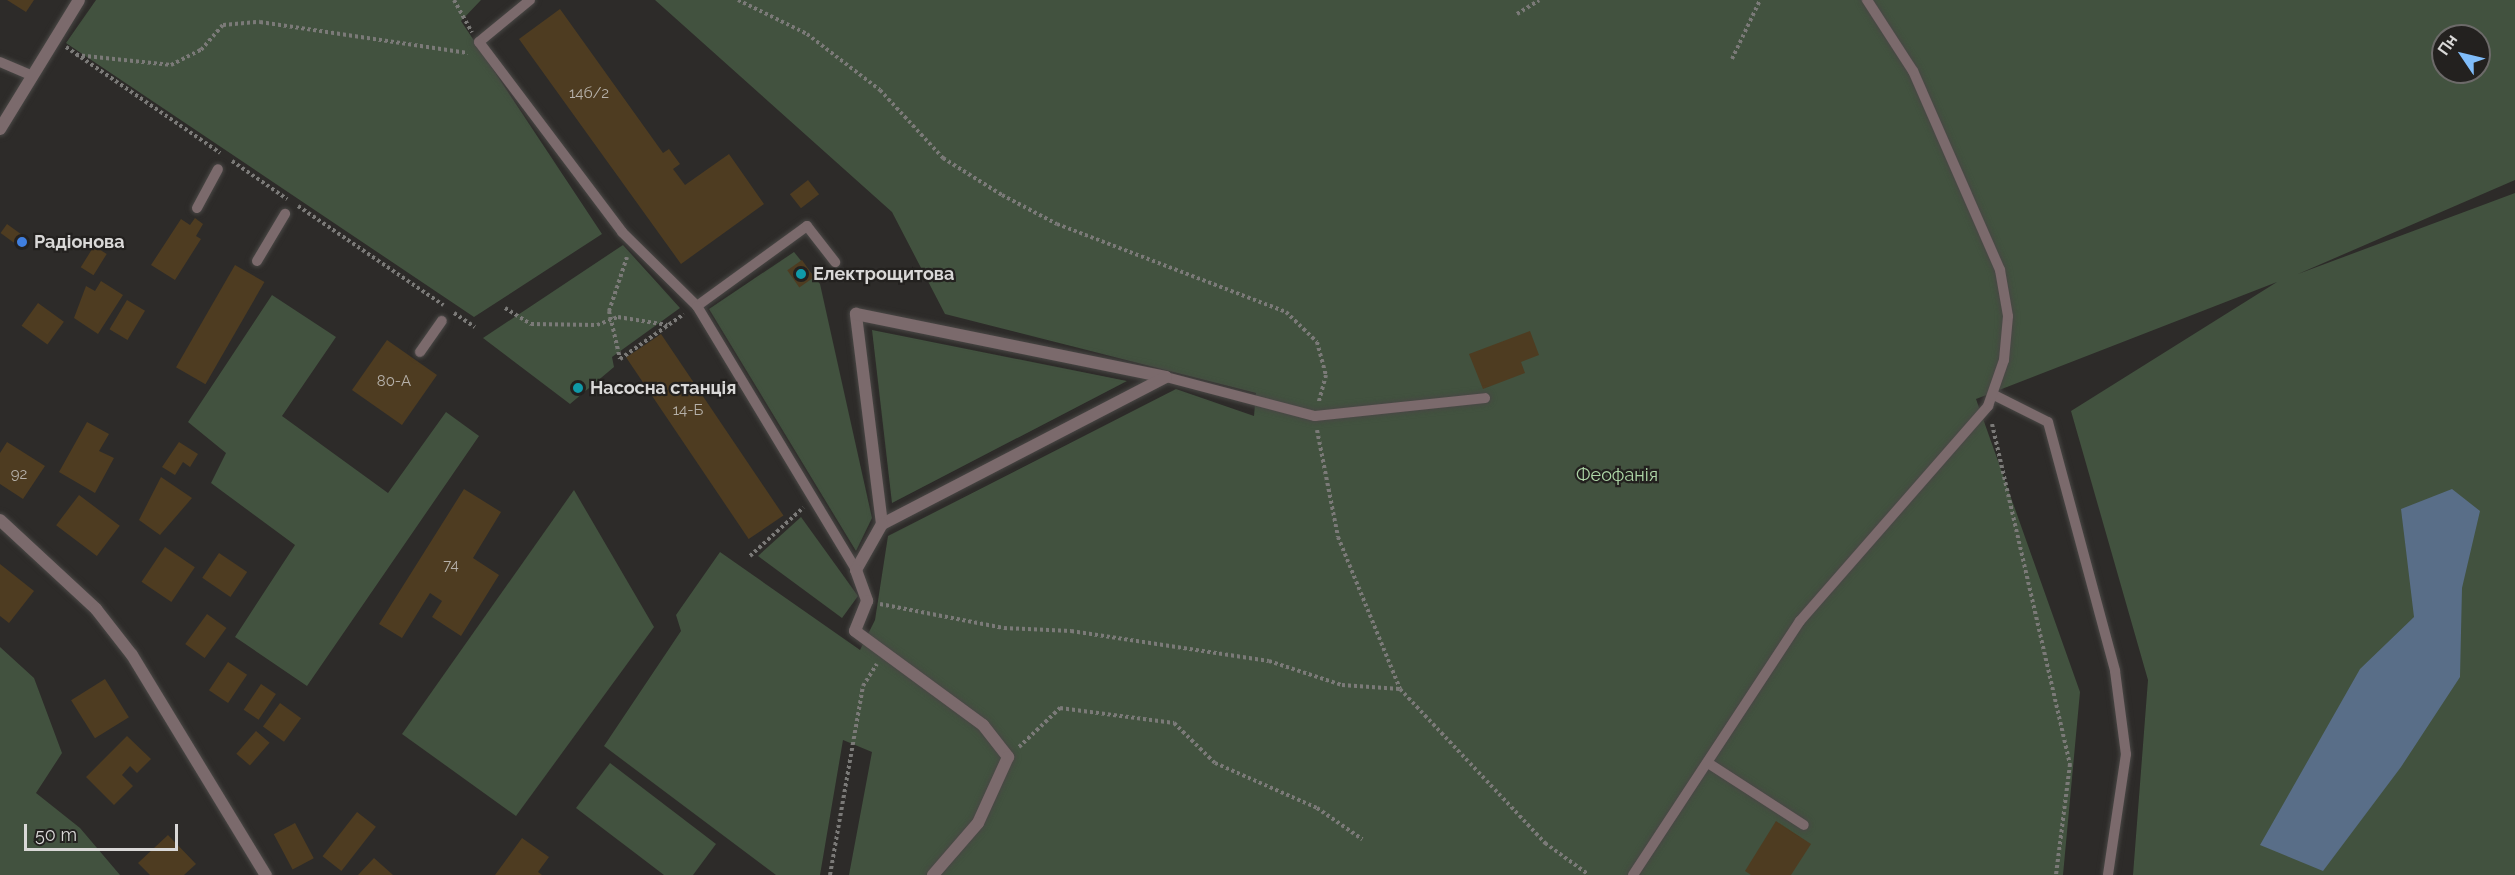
<!DOCTYPE html>
<html>
<head>
<meta charset="utf-8">
<style>
	body { margin:0 }
	#map { position:relative; width:2515px; height:875px; overflow:hidden; background:#2d2b29; font-family:Raleway,sans-serif }
	div>[style] { position:absolute }
	.green>* { inset:0; background:#42523f }
	.water>* { inset:0; background:#596e88 }
	.building>* { inset:0; background:#4e3c21; transform-origin:0 0 }
	.path>* { height:4px; margin-top:-2px; transform-origin:0; background:repeating-linear-gradient(90deg,#7b7a78 0 3px,transparent 0 6px) }
	.roads { filter:drop-shadow(0 0 2px #494745) drop-shadow(0 0 2px #494745) }
	.service>* { height:10px; margin:-5px; padding:0 5px; transform-origin:5px; border-radius:5px; background:#7b6a6c }
	.minor>* { height:12px; margin:-6px; padding:0 6px; transform-origin:6px; border-radius:6px; background:#7b6a6c }
	.tertiary>* { height:12px; margin:-6px; padding:0 6px; transform-origin:6px; border-radius:6px; background:#7b6a6c }
	.dots>* { width:16px; height:16px; translate:-50% -50%; box-sizing:border-box; border:3px solid #23211f; border-radius:50% }
	span { translate:-50% -50%; white-space:nowrap; text-align:center; line-height:1.15; -webkit-text-stroke:4.5px #23211f; paint-order:stroke }
	.number-label { font-size:15px; color:#b6b1aa }
	.number-label span { -webkit-text-stroke-width:0 }
	.poi-label { font-size:18px; color:#d9d8d7; font-weight:700 }
	.left { translate:0 -50%; text-align:left }
	.park-label { font-size:18px; color:#aed6a7 }
	.north { position:absolute; left:2431px; top:24px; width:60px; height:60px; box-sizing:border-box; background:#23211f; border:2px solid #6c6a69; border-radius:50%; rotate:305deg; font-size:16px; font-weight:700; line-height:24px; text-align:center; color:#d9d8d7 }
	.north::after { content:''; display:block; margin:auto; width:21px; height:27px; background:#80bdfa; clip-path:polygon(50% 0,100% 100%,50% 72%,0 100%) }
	.scale { position:absolute; left:24px; top:824px; width:154px; height:27px; box-sizing:border-box; border:3px solid #d9d8d7; border-top:0; padding-left:8px; font-size:18px; line-height:21px; white-space:nowrap; color:#d9d8d7; -webkit-text-stroke:4px #23211f; paint-order:stroke }
</style>
</head>
<body>
<div id="map">
	<div class="green">
		<i style="clip-path:polygon(96px 0,481px 0,461px 21px,602px 234px,474px 317px,66px 43px)"></i>
		<i style="clip-path:polygon(evenodd,655px 0,2515px 0,2515px 180px,2298px 274px,2515px 193px,2515px 875px,2133px 875px,2148px 680px,2071px 411px,2277px 282px,1976px 399px,2080px 692px,2063px 875px,849px 875px,872px 752px,843px 740px,820px 875px,776px 875px,604px 746px,681px 631px,676px 615px,720px 552px,860px 650px,875px 620px,888px 536px,1176px 389px,1254px 416px,1256px 393px,945px 314px,892px 212px,655px 0,2443px 36px,2479px 36px,2479px 72px,2443px 72px,2443px 36px)"></i>
		<i style="clip-path:polygon(623px 245px,680px 308px,612px 357px,614px 367px,570px 404px,483px 338px)"></i>
		<i style="clip-path:polygon(794px 252px,820px 284px,872px 518px,856px 551px,709px 309px)"></i>
		<i style="clip-path:polygon(272px 295px,336px 337px,282px 416px,388px 493px,446px 412px,479px 436px,307px 686px,235px 637px,295px 545px,211px 483px,226px 453px,188px 422px)"></i>
		<i style="clip-path:polygon(872px 330px,1127px 381px,892px 503px)"></i>
		<i style="clip-path:polygon(574px 490px,654px 627px,516px 816px,402px 734px)"></i>
		<i style="clip-path:polygon(801px 517px,858px 596px,842px 618px,758px 556px)"></i>
		<i style="clip-path:polygon(0 647px,34px 678px,62px 753px,36px 793px,80px 828px,120px 875px,0 875px)"></i>
		<i style="clip-path:polygon(610px 763px,716px 844px,693px 875px,664px 875px,576px 808px)"></i>
	</div>
	<div class="water">
		<i style="clip-path:polygon(2452px 489px,2480px 511px,2462px 588px,2460px 677px,2401px 767px,2323px 871px,2260px 845px,2360px 669px,2414px 617px,2401px 509px)"></i>
	</div>
	<div class="building">
		<i style="clip-path:polygon(7px 0,34px 0,26px 12px)"></i>
		<i style="clip-path:polygon(560px 9px,663px 153px,669px 149px,680px 164px,673px 169px,685px 185px,729px 154px,764px 204px,681px 264px,519px 39px)"></i>
		<i style="left:808px;top:180px;width:18px;height:23px;rotate:52deg"></i>
		<i style="clip-path:polygon(195px 218px,203px 224px,196px 236px,201px 239px,175px 280px,151px 265px,181px 219px,190px 225px)"></i>
		<i style="left:7px;top:224px;width:29px;height:11px;rotate:36deg"></i>
		<i style="left:94px;top:246px;width:15px;height:25px;rotate:32deg"></i>
		<i style="left:802px;top:260px;width:21px;height:18px;rotate:55deg"></i>
		<i style="left:235px;top:265px;width:34px;height:118px;rotate:30deg"></i>
		<i style="clip-path:polygon(101px 281px,123px 295px,98px 334px,74px 318px,86px 286px,95px 291px)"></i>
		<i style="left:127px;top:300px;width:21px;height:34px;rotate:31deg"></i>
		<i style="left:38px;top:303px;width:32px;height:28px;rotate:36deg"></i>
		<i style="clip-path:polygon(1530px 331px,1539px 355px,1521px 362px,1525px 373px,1483px 389px,1469px 354px)"></i>
		<i style="left:661px;top:334px;width:219px;height:42px;rotate:56deg"></i>
		<i style="left:387px;top:340px;width:61px;height:61px;rotate:35deg"></i>
		<i style="left:578px;top:382px;width:10px;height:7px;rotate:53deg"></i>
		<i style="clip-path:polygon(87px 422px,109px 434px,99px 451px,114px 458px,95px 493px,59px 472px)"></i>
		<i style="clip-path:polygon(7px 442px,45px 466px,23px 499px,0 484px,0 453px)"></i>
		<i style="clip-path:polygon(179px 442px,198px 454px,190px 467px,183px 462px,175px 475px,162px 467px)"></i>
		<i style="clip-path:polygon(161px 477px,192px 498px,160px 535px,139px 520px)"></i>
		<i style="clip-path:polygon(464px 489px,501px 512px,473px 558px,499px 575px,461px 636px,432px 617px,442px 601px,430px 593px,402px 638px,379px 624px)"></i>
		<i style="left:79px;top:495px;width:51px;height:38px;rotate:37deg"></i>
		<i style="left:165px;top:547px;width:36px;height:42px;rotate:34deg"></i>
		<i style="left:219px;top:553px;width:34px;height:30px;rotate:34deg"></i>
		<i style="clip-path:polygon(0 564px,34px 591px,9px 623px,0 616px)"></i>
		<i style="left:207px;top:614px;width:24px;height:37px;rotate:36deg"></i>
		<i style="left:228px;top:662px;width:23px;height:34px;rotate:34deg"></i>
		<i style="left:105px;top:679px;width:45px;height:40px;rotate:58deg"></i>
		<i style="left:261px;top:684px;width:18px;height:31px;rotate:34deg"></i>
		<i style="left:280px;top:703px;width:26px;height:29px;rotate:36deg"></i>
		<i style="left:256px;top:731px;width:18px;height:30px;rotate:41deg"></i>
		<i style="clip-path:polygon(127px 736px,151px 759px,137px 773px,130px 766px,122px 775px,133px 786px,114px 805px,86px 777px)"></i>
		<i style="left:357px;top:812px;width:24px;height:56px;rotate:38deg"></i>
		<i style="clip-path:polygon(1776px 821px,1811px 844px,1791px 875px,1751px 875px,1745px 871px)"></i>
		<i style="left:295px;top:823px;width:40px;height:24px;rotate:62deg"></i>
		<i style="clip-path:polygon(168px 835px,196px 864px,184px 875px,150px 875px,138px 863px)"></i>
		<i style="clip-path:polygon(522px 838px,549px 857px,538px 872px,542px 875px,495px 875px)"></i>
		<i style="clip-path:polygon(374px 858px,393px 875px,358px 875px)"></i>
	</div>
	<div class="path">
		<i style="left:454px;top:0;width:37px;rotate:61deg"></i>
		<i style="left:738px;top:0;width:77px;rotate:26.2deg"></i>
		<i style="left:807px;top:34px;width:92px;rotate:37.5deg"></i>
		<i style="left:880px;top:90px;width:93px;rotate:47.2deg"></i>
		<i style="left:943px;top:158px;width:70px;rotate:32.1deg"></i>
		<i style="left:1002px;top:195px;width:62px;rotate:27.8deg"></i>
		<i style="left:1057px;top:224px;width:245px;rotate:21deg"></i>
		<i style="left:1286px;top:312px;width:43px;rotate:44.1deg"></i>
		<i style="left:1317px;top:342px;width:34px;rotate:75deg"></i>
		<i style="left:1326px;top:375px;width:28px;rotate:105deg"></i>
		<i style="left:1517px;top:14px;width:26px;rotate:-32deg"></i>
		<i style="left:66px;top:47px;width:187px;rotate:34.5deg"></i>
		<i style="left:76px;top:55px;width:96px;rotate:6deg"></i>
		<i style="left:171px;top:65px;width:34px;rotate:-27deg"></i>
		<i style="left:201px;top:50px;width:33px;rotate:-49deg"></i>
		<i style="left:223px;top:25px;width:37px;rotate:-5deg"></i>
		<i style="left:260px;top:22px;width:210px;rotate:8.5deg"></i>
		<i style="left:1732px;top:59px;width:65px;rotate:-64.6deg"></i>
		<i style="left:232px;top:161px;width:67px;rotate:34.6deg"></i>
		<i style="left:298px;top:206px;width:176px;rotate:34.3deg"></i>
		<i style="left:627px;top:257px;width:57px;rotate:108.4deg"></i>
		<i style="left:609px;top:311px;width:49px;rotate:77.1deg"></i>
		<i style="left:620px;top:359px;width:78px;rotate:-35.1deg"></i>
		<i style="left:505px;top:308px;width:31px;rotate:32deg"></i>
		<i style="left:531px;top:324px;width:66px;rotate:0.9deg"></i>
		<i style="left:597px;top:325px;width:22px;rotate:-21deg"></i>
		<i style="left:618px;top:317px;width:50px;rotate:9.3deg"></i>
		<i style="left:454px;top:313px;width:25px;rotate:34deg"></i>
		<i style="left:1992px;top:424px;width:349px;rotate:77.1deg"></i>
		<i style="left:2070px;top:764px;width:112px;rotate:97.2deg"></i>
		<i style="left:1317px;top:430px;width:109px;rotate:78.9deg"></i>
		<i style="left:1338px;top:537px;width:164px;rotate:67.8deg"></i>
		<i style="left:1400px;top:689px;width:212px;rotate:46.7deg"></i>
		<i style="left:1545px;top:843px;width:54px;rotate:36deg"></i>
		<i style="left:750px;top:556px;width:72px;rotate:-42.2deg"></i>
		<i style="left:880px;top:604px;width:126px;rotate:11deg"></i>
		<i style="left:1004px;top:628px;width:67px;rotate:2.6deg"></i>
		<i style="left:1071px;top:631px;width:200px;rotate:8.6deg"></i>
		<i style="left:1269px;top:661px;width:77px;rotate:18.2deg"></i>
		<i style="left:1342px;top:685px;width:58px;rotate:3.9deg"></i>
		<i style="left:1019px;top:747px;width:57px;rotate:-43.6deg"></i>
		<i style="left:1060px;top:708px;width:115px;rotate:7.5deg"></i>
		<i style="left:1174px;top:723px;width:57px;rotate:44.3deg"></i>
		<i style="left:1215px;top:763px;width:111px;rotate:23.8deg"></i>
		<i style="left:1317px;top:808px;width:55px;rotate:34.6deg"></i>
		<i style="left:830px;top:875px;width:192px;rotate:-80.1deg"></i>
		<i style="left:863px;top:686px;width:26px;rotate:-58deg"></i>
	</div>
	<div class="roads">
		<div class="service">
			<i style="left:530px;top:0;width:66px;rotate:140.5deg"></i>
			<i style="left:479px;top:42px;width:238px;rotate:53deg"></i>
			<i style="left:622px;top:232px;width:105px;rotate:44.6deg"></i>
			<i style="left:697px;top:306px;width:136px;rotate:-36deg"></i>
			<i style="left:807px;top:226px;width:46px;rotate:52.1deg"></i>
			<i style="left:0;top:62px;width:36px;rotate:23deg"></i>
			<i style="left:197px;top:208px;width:44px;rotate:-61.7deg"></i>
			<i style="left:257px;top:261px;width:55px;rotate:-59.2deg"></i>
			<i style="left:697px;top:306px;width:308px;rotate:58.9deg"></i>
			<i style="left:420px;top:352px;width:38px;rotate:-55deg"></i>
			<i style="left:1166px;top:377px;width:154px;rotate:14.7deg"></i>
			<i style="left:1315px;top:416px;width:171px;rotate:-6deg"></i>
			<i style="left:1994px;top:395px;width:60px;rotate:26.6deg"></i>
			<i style="left:2048px;top:422px;width:258px;rotate:74.9deg"></i>
			<i style="left:2115px;top:671px;width:84px;rotate:82.5deg"></i>
			<i style="left:2126px;top:754px;width:122px;rotate:98.5deg"></i>
			<i style="left:1708px;top:763px;width:114px;rotate:32.9deg"></i>
			<i style="left:1633px;top:875px;width:304px;rotate:-56.7deg"></i>
			<i style="left:1800px;top:621px;width:286px;rotate:-48.8deg"></i>
			<i style="left:1988px;top:406px;width:49px;rotate:-70.8deg"></i>
			<i style="left:2004px;top:360px;width:44px;rotate:-84.8deg"></i>
			<i style="left:2008px;top:316px;width:47px;rotate:-99.9deg"></i>
			<i style="left:2000px;top:270px;width:217px;rotate:-113.6deg"></i>
			<i style="left:1913px;top:71px;width:85px;rotate:-122.9deg"></i>
		</div>
		<div class="minor">
			<i style="left:0;top:129px;width:151px;rotate:-58.5deg"></i>
			<i style="left:882px;top:524px;width:212px;rotate:-97.1deg"></i>
			<i style="left:856px;top:314px;width:316px;rotate:11.5deg"></i>
			<i style="left:1166px;top:377px;width:320px;rotate:152.6deg"></i>
			<i style="left:882px;top:524px;width:53px;rotate:119.5deg"></i>
			<i style="left:856px;top:570px;width:33px;rotate:70deg"></i>
			<i style="left:867px;top:601px;width:32px;rotate:112deg"></i>
			<i style="left:855px;top:631px;width:159px;rotate:36.3deg"></i>
			<i style="left:983px;top:725px;width:41px;rotate:52deg"></i>
			<i style="left:1008px;top:757px;width:72px;rotate:114.4deg"></i>
			<i style="left:978px;top:823px;width:69px;rotate:130.9deg"></i>
		</div>
		<div class="tertiary">
			<i style="left:0;top:520px;width:131px;rotate:42.8deg"></i>
			<i style="left:96px;top:609px;width:58px;rotate:52deg"></i>
			<i style="left:132px;top:655px;width:258px;rotate:58.7deg"></i>
		</div>
	</div>
	<div class="dots">
		<i style="left:22px;top:242px;background:#3f7fe0"></i>
		<i style="left:801px;top:274px;background:#0f9aa8"></i>
		<i style="left:578px;top:388px;background:#0f9aa8"></i>
	</div>
	<div class="number-label">
		<span style="left:589px;top:94px">14б/2</span>
		<span style="left:394px;top:382px">80-А</span>
		<span style="left:688px;top:411px">14-Б</span>
		<span style="left:19px;top:475px">92</span>
		<span style="left:451px;top:566px">74</span>
	</div>
	<div class="poi-label">
		<span class="left" style="left:34px;top:242px">Радіонова</span>
		<span class="left" style="left:813px;top:274px">Електрощитова</span>
		<span class="left" style="left:590px;top:388px">Насосна станція</span>
	</div>
	<div class="park-label">
		<span style="left:1617px;top:475px">Феофанія</span>
	</div>
	<div class="north">Пн</div>
	<div class="scale">50 m</div>
</div>
</body>
</html>
